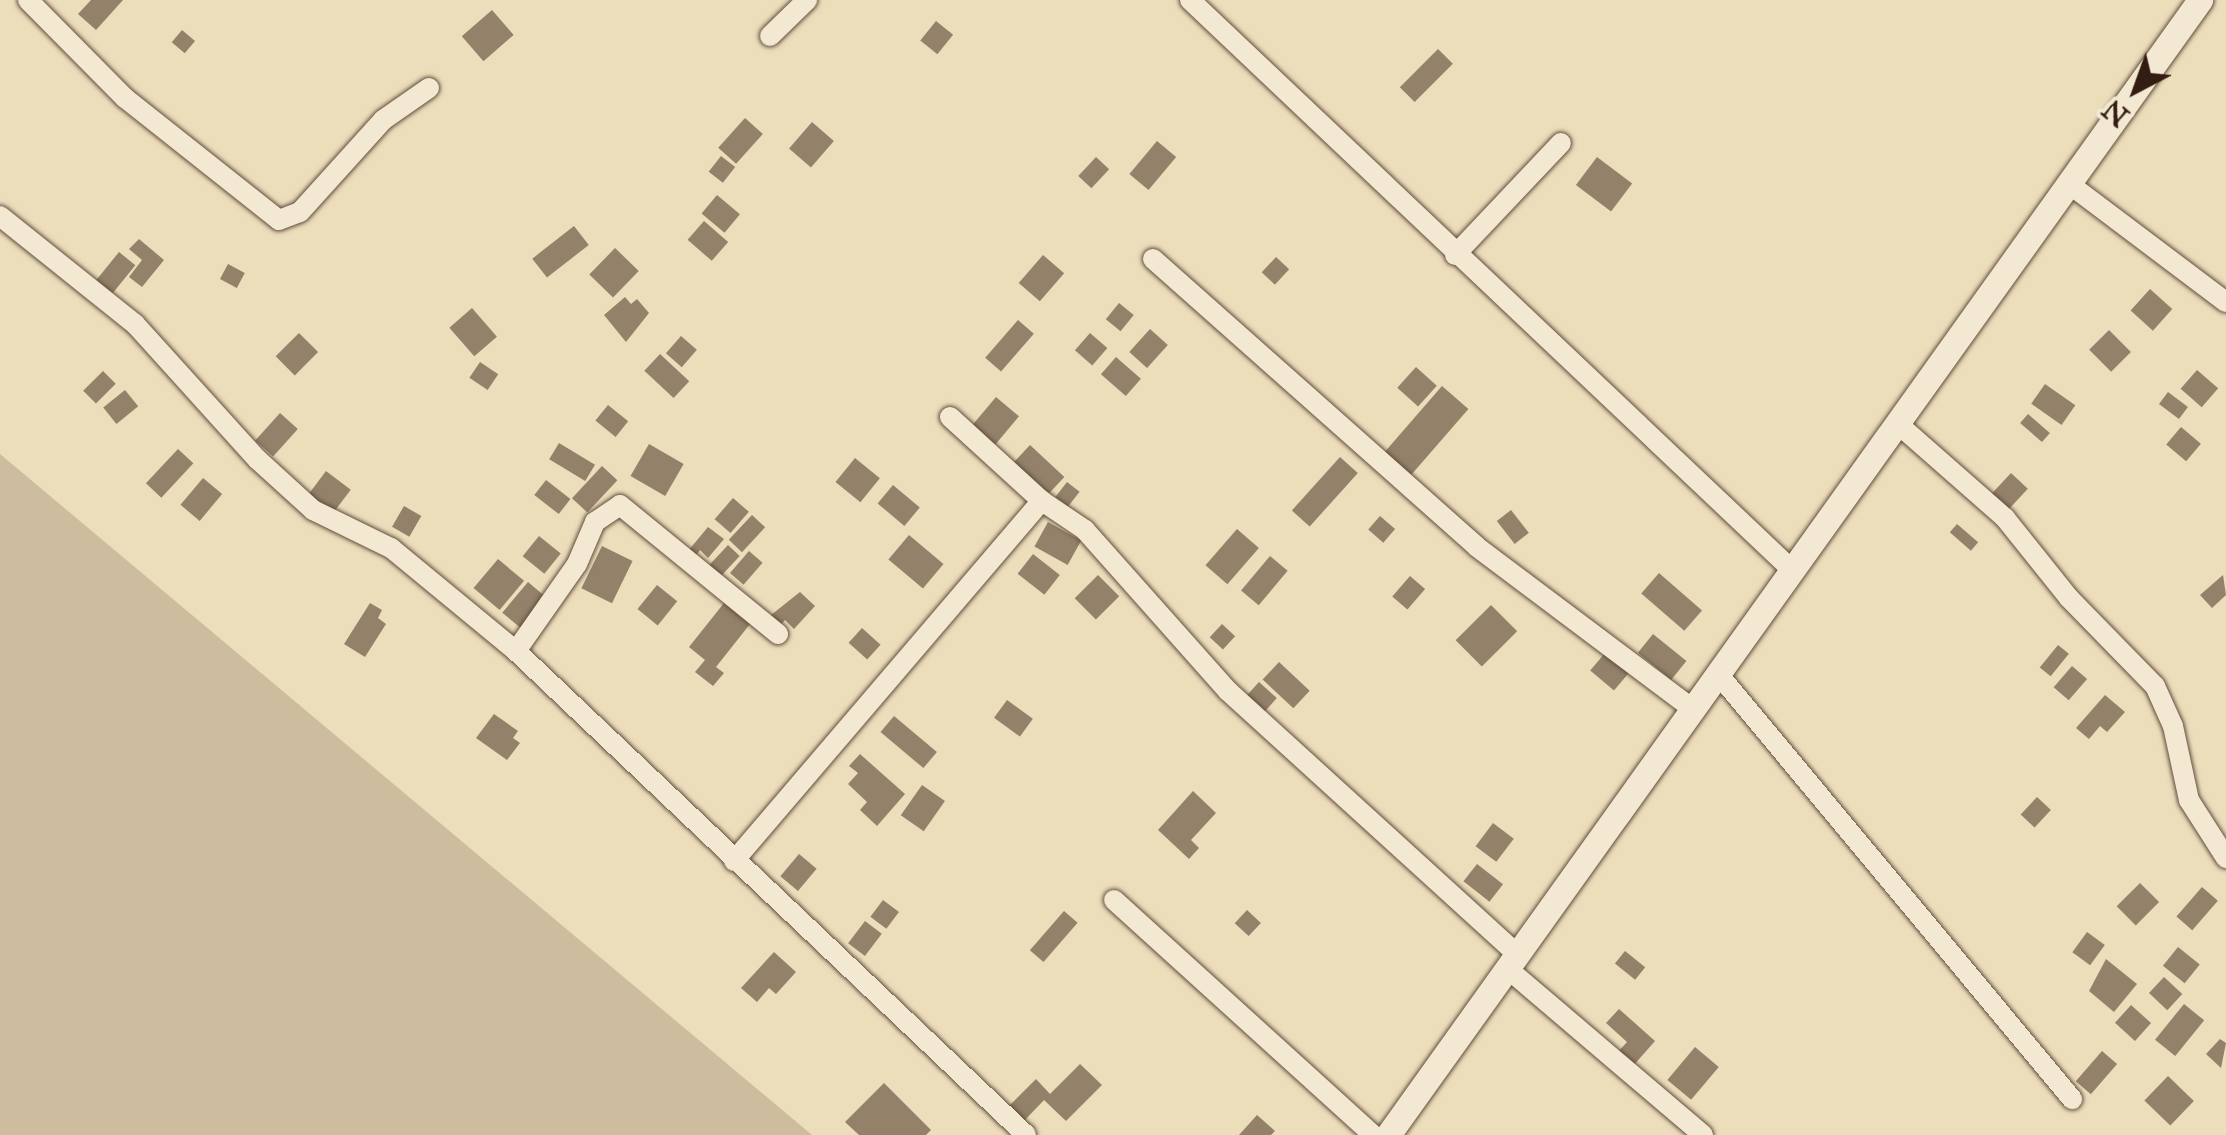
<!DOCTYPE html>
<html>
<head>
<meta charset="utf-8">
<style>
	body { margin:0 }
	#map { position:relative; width:2226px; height:1135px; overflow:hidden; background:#ecddbb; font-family:"IM FELL Great Primer",serif }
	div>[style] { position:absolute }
	.green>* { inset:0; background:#cdbc9e }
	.building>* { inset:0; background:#93816a; transform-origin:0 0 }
	.roads { filter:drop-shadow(0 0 2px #614d3c) drop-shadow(0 0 2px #614d3c) }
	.minor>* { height:20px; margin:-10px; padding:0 10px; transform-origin:10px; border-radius:10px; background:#f3e9d3 }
	.tertiary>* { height:25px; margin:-12.5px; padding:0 12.5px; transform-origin:12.5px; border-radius:12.5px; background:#f3e9d3 }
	span { translate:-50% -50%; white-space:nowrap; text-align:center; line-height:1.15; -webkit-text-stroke:8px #f3e9d3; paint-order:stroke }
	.north { position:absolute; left:2086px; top:40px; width:100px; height:100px; -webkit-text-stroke:8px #f3e9d3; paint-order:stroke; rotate:221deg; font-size:28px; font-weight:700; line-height:40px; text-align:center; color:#331d12 }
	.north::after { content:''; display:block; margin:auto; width:35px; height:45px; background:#331d12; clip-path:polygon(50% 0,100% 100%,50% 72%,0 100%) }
</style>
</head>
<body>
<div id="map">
	<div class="green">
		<i style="clip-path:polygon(0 454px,812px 1135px,0 1135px)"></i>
	</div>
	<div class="building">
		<i style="clip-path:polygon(91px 0,123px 0,96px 30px,78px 14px)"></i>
		<i style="left:492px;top:10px;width:33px;height:40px;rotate:49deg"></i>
		<i style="left:936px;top:21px;width:22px;height:25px;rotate:39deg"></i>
		<i style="left:182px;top:30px;width:17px;height:16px;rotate:40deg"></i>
		<i style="left:1438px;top:49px;width:21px;height:54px;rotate:45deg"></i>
		<i style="left:745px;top:118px;width:24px;height:40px;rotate:42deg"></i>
		<i style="left:812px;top:122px;width:29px;height:35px;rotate:41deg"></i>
		<i style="left:1157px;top:141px;width:25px;height:43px;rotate:40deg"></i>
		<i style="left:721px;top:156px;width:18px;height:20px;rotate:38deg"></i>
		<i style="left:1096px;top:157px;width:18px;height:26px;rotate:43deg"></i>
		<i style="left:1597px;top:157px;width:44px;height:35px;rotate:37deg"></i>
		<i style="left:717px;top:195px;width:30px;height:24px;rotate:40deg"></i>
		<i style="left:704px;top:221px;width:32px;height:25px;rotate:41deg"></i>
		<i style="left:574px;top:226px;width:24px;height:53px;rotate:52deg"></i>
		<i style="clip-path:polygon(139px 239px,164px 260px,142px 287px,129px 277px,142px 260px,129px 249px)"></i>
		<i style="left:615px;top:248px;width:33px;height:37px;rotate:44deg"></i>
		<i style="left:119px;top:252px;width:21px;height:36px;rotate:39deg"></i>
		<i style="left:1043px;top:255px;width:28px;height:37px;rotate:41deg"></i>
		<i style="left:1276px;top:257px;width:18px;height:21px;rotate:43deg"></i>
		<i style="left:228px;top:264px;width:19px;height:17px;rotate:28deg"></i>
		<i style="left:2150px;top:289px;width:30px;height:29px;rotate:42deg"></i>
		<i style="clip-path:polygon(625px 297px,631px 304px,637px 299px,649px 313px,626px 342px,604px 315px)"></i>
		<i style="left:1119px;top:303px;width:19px;height:21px;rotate:39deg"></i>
		<i style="left:472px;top:308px;width:38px;height:30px;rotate:49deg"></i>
		<i style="left:1018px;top:320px;width:21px;height:50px;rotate:41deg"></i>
		<i style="left:1150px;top:329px;width:24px;height:31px;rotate:42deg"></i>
		<i style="left:2109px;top:330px;width:31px;height:28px;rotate:45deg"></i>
		<i style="left:299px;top:333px;width:27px;height:33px;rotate:45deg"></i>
		<i style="left:1090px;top:333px;width:23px;height:23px;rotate:41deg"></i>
		<i style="left:681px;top:336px;width:21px;height:23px;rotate:41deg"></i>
		<i style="left:660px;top:354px;width:40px;height:23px;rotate:43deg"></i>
		<i style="left:1116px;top:357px;width:33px;height:23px;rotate:41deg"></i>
		<i style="left:480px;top:362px;width:22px;height:19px;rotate:34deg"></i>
		<i style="left:1416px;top:367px;width:28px;height:28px;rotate:42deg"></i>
		<i style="left:2197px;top:370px;width:28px;height:25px;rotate:41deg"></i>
		<i style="left:103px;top:371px;width:18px;height:28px;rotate:45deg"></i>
		<i style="left:2045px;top:384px;width:37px;height:24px;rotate:35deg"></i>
		<i style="left:1442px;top:386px;width:35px;height:89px;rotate:41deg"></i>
		<i style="left:125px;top:390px;width:21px;height:28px;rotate:51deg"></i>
		<i style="left:2168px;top:392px;width:25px;height:15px;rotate:37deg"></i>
		<i style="left:996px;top:397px;width:30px;height:38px;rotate:40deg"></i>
		<i style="left:608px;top:405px;width:26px;height:20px;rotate:39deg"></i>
		<i style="left:280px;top:413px;width:24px;height:37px;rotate:42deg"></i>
		<i style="left:2028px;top:414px;width:29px;height:12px;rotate:41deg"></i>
		<i style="left:2181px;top:427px;width:26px;height:23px;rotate:40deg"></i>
		<i style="left:559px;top:443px;width:42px;height:19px;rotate:31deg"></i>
		<i style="left:649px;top:444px;width:40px;height:37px;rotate:30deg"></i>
		<i style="left:1030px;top:445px;width:47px;height:25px;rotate:43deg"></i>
		<i style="left:178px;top:449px;width:21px;height:47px;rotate:43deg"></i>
		<i style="left:1340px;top:457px;width:24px;height:72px;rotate:42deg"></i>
		<i style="left:855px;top:458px;width:32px;height:31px;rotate:39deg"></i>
		<i style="left:602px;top:466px;width:21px;height:44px;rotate:43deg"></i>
		<i style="left:326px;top:471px;width:31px;height:29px;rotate:37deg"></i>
		<i style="left:2011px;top:473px;width:23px;height:28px;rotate:43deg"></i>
		<i style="left:203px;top:478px;width:25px;height:35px;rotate:40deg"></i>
		<i style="left:546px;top:480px;width:31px;height:19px;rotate:38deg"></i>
		<i style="left:1067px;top:482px;width:16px;height:19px;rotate:38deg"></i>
		<i style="left:893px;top:485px;width:35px;height:24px;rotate:40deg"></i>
		<i style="left:733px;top:498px;width:21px;height:28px;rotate:41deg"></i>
		<i style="left:404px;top:506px;width:20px;height:24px;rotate:30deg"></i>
		<i style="left:1511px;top:510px;width:29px;height:18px;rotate:52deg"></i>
		<i style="left:752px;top:515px;width:18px;height:34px;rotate:43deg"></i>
		<i style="left:1380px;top:516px;width:20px;height:18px;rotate:41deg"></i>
		<i style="left:1048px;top:522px;width:38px;height:28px;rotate:29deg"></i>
		<i style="left:1957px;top:524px;width:28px;height:11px;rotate:41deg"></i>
		<i style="clip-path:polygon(708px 527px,724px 539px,708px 558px,700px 550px,695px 557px,688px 551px)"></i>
		<i style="left:1237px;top:529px;width:29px;height:48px;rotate:41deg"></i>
		<i style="left:909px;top:535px;width:45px;height:32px;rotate:40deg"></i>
		<i style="left:539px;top:536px;width:28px;height:26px;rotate:39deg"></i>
		<i style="left:728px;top:545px;width:16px;height:28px;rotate:43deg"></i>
		<i style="left:602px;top:546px;width:34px;height:47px;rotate:26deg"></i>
		<i style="left:749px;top:551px;width:18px;height:29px;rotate:41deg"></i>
		<i style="left:1033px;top:554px;width:34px;height:25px;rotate:38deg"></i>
		<i style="left:1270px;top:556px;width:23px;height:45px;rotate:40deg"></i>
		<i style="left:498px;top:559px;width:34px;height:38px;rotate:40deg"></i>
		<i style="left:1659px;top:573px;width:57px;height:27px;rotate:41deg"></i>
		<i style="left:1098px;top:575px;width:30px;height:33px;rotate:45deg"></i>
		<i style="clip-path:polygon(2223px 575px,2226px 595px,2212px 608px,2200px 595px)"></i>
		<i style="left:1410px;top:576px;width:20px;height:27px;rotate:41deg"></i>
		<i style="left:528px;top:582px;width:26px;height:40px;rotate:40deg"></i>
		<i style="left:657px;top:585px;width:26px;height:31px;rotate:39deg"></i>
		<i style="clip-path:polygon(800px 592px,815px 606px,794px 629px,785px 620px,777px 629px,766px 619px)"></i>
		<i style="clip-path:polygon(370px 603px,382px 610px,378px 618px,386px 624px,365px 657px,344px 644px)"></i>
		<i style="clip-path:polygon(724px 603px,750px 624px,716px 667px,724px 673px,713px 686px,695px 672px,705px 660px,689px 647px)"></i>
		<i style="left:1491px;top:605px;width:37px;height:50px;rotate:45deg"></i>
		<i style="left:1222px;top:624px;width:18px;height:18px;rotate:43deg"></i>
		<i style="left:862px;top:628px;width:25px;height:20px;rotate:42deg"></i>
		<i style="left:1653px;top:634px;width:43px;height:24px;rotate:39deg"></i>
		<i style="left:2058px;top:645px;width:14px;height:29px;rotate:39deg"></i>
		<i style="left:1605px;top:653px;width:31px;height:23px;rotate:40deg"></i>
		<i style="left:1279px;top:662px;width:42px;height:24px;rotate:43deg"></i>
		<i style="left:2072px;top:666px;width:20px;height:28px;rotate:41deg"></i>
		<i style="left:1259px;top:682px;width:24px;height:20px;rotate:42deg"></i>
		<i style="clip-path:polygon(2105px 695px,2125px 712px,2107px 732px,2100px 726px,2089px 739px,2076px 728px)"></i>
		<i style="left:1007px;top:700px;width:32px;height:22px;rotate:36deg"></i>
		<i style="clip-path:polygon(494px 714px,518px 731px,513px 738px,520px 743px,507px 760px,476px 738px)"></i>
		<i style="left:894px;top:716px;width:56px;height:21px;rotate:40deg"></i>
		<i style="clip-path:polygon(860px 754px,905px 794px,877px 826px,860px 810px,867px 802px,848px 784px,858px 773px,849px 766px)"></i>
		<i style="left:922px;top:785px;width:28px;height:37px;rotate:35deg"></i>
		<i style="clip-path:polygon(1193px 791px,1216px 813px,1191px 840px,1199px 848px,1189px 859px,1158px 830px)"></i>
		<i style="left:2037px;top:797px;width:19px;height:24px;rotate:43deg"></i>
		<i style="left:1493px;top:823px;width:26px;height:29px;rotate:37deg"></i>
		<i style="left:799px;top:854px;width:23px;height:29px;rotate:40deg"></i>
		<i style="left:1477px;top:864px;width:33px;height:22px;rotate:38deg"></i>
		<i style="left:2140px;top:883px;width:27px;height:33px;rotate:45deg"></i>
		<i style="left:2202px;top:887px;width:21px;height:39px;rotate:41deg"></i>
		<i style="left:883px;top:900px;width:20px;height:21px;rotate:37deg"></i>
		<i style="left:1247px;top:910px;width:19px;height:18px;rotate:43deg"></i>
		<i style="left:1064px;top:911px;width:18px;height:52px;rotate:41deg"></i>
		<i style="left:865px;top:921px;width:21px;height:28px;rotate:37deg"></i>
		<i style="left:2087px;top:932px;width:22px;height:25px;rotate:36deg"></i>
		<i style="left:2178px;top:947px;width:28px;height:24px;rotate:39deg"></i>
		<i style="left:1625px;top:951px;width:26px;height:16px;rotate:39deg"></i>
		<i style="clip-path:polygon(774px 952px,796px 972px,776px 994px,769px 988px,757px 1002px,741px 988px)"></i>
		<i style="clip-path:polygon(2106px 959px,2137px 984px,2114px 1012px,2089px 991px)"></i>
		<i style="left:2164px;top:977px;width:25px;height:22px;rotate:43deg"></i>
		<i style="left:2184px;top:1004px;width:26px;height:46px;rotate:39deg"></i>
		<i style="left:2131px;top:1005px;width:27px;height:24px;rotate:42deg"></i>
		<i style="clip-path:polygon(1619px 1009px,1655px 1041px,1633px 1066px,1618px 1052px,1627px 1042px,1606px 1023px)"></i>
		<i style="clip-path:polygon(2220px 1039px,2226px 1043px,2221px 1068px,2206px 1054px)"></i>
		<i style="left:1695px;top:1047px;width:31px;height:43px;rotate:40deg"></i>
		<i style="left:2102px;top:1051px;width:20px;height:40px;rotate:41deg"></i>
		<i style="clip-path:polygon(1080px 1064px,1102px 1085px,1066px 1121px,1044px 1100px,1024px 1121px,1009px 1106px,1036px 1079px,1050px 1094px)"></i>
		<i style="left:2168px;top:1076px;width:36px;height:34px;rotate:44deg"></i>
		<i style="clip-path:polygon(884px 1083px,931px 1130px,926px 1135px,859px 1135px,845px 1122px)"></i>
		<i style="clip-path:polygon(1257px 1115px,1275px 1131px,1271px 1135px,1239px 1135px)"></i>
	</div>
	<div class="roads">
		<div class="minor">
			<i style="left:28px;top:0;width:138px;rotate:45.3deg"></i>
			<i style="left:125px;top:98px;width:196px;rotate:38.4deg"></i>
			<i style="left:279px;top:220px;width:22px;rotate:-21deg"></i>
			<i style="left:300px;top:212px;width:124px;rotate:-47.9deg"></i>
			<i style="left:383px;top:120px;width:56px;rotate:-34.8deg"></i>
			<i style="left:1190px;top:0;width:828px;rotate:43.43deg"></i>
			<i style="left:770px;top:36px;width:52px;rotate:-44.2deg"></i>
			<i style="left:2068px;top:183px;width:198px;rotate:37deg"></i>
			<i style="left:0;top:216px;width:173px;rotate:38.7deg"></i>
			<i style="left:135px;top:324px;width:182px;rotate:47.9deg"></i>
			<i style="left:257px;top:459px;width:76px;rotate:42.3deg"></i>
			<i style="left:313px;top:510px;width:87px;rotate:26deg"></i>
			<i style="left:391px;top:548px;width:162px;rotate:39.5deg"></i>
			<i style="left:516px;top:651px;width:703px;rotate:43.5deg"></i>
			<i style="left:1455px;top:255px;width:154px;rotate:-46.6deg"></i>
			<i style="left:1153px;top:259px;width:433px;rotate:41.6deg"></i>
			<i style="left:1477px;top:547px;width:271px;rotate:36.9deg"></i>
			<i style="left:950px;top:417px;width:125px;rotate:42.4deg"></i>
			<i style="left:1042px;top:501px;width:52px;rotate:34deg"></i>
			<i style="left:1085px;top:530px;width:215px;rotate:48.4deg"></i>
			<i style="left:1228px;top:691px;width:392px;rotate:42.3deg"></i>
			<i style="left:1897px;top:423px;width:144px;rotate:41.3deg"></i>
			<i style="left:2005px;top:518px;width:102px;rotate:51.3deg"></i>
			<i style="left:2069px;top:598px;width:123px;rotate:45.7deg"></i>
			<i style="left:2155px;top:686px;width:44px;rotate:65.8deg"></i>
			<i style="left:2173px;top:726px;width:76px;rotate:77.8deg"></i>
			<i style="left:2189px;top:800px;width:69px;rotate:57.5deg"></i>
			<i style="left:516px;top:651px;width:106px;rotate:-55deg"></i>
			<i style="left:577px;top:564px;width:46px;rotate:-66.8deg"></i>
			<i style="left:595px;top:522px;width:30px;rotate:-34deg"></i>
			<i style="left:620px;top:505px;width:204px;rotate:39.2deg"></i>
			<i style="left:1719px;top:675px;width:552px;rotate:50.22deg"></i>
			<i style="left:734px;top:861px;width:474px;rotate:-49.5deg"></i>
			<i style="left:1114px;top:900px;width:350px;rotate:42.2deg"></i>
			<i style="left:1508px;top:969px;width:256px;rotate:40.4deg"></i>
		</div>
		<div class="tertiary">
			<i style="left:1388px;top:1135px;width:1396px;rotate:-54.42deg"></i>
		</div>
	</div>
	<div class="north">N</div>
</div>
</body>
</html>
